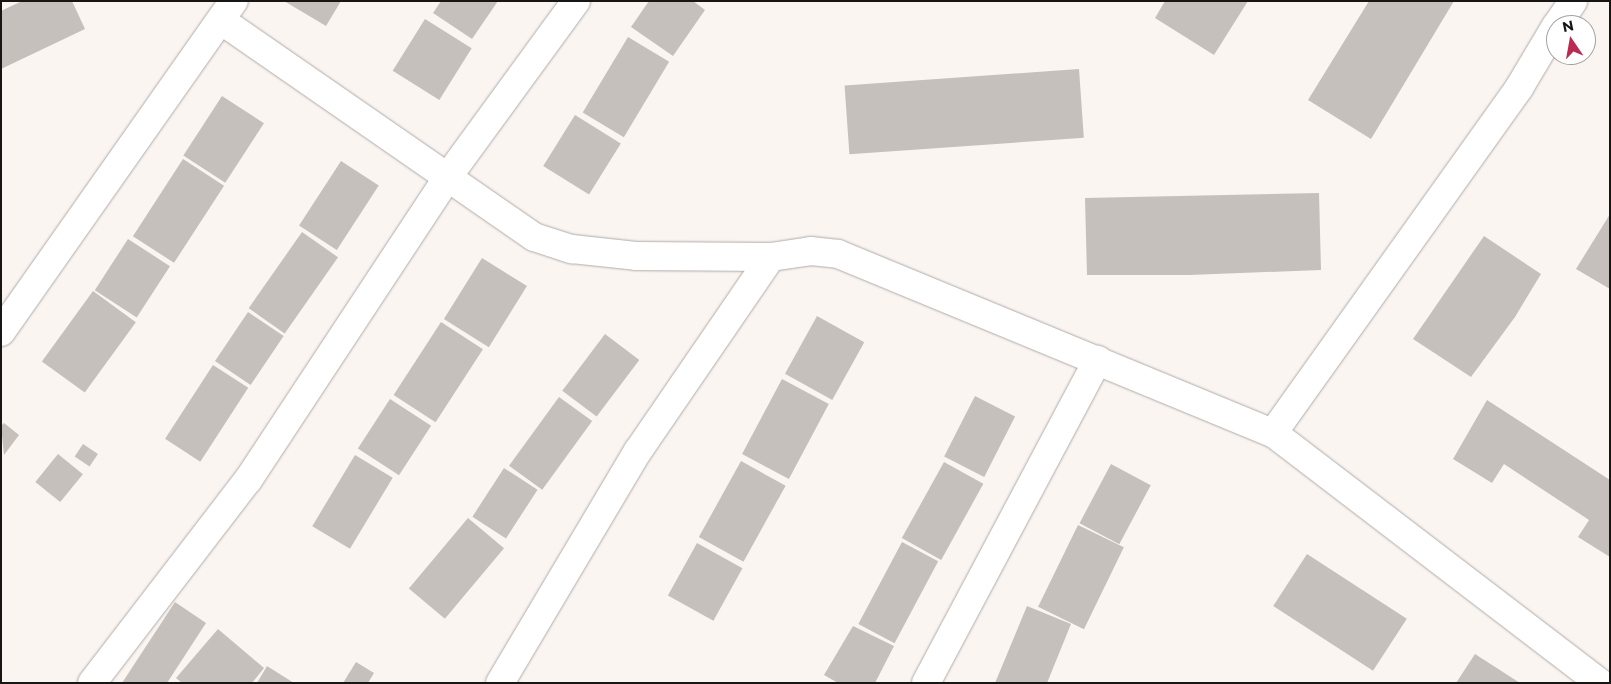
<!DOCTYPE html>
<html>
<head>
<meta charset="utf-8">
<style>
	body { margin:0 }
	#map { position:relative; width:1611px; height:684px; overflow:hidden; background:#fbf5f2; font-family:Montserrat,sans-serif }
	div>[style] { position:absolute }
	.building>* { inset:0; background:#c5c0bc; transform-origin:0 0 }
	.roads { filter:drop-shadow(0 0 1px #b0aba8) drop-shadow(0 0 1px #b0aba8) }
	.minor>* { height:28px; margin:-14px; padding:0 14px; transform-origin:14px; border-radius:14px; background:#fff }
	span { translate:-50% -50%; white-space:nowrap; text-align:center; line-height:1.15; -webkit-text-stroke:5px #fff; paint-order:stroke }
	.frame { position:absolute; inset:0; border:2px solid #181615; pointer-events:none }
	.north { position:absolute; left:1546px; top:15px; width:50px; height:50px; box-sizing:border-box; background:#fff; border:1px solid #a3a2a1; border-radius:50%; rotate:348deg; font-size:14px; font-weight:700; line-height:20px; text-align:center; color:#181615 }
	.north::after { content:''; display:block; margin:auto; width:18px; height:22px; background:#bb2b51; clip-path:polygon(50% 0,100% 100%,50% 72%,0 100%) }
</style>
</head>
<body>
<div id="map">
	<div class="building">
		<i style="clip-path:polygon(22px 1px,72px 1px,85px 29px,1px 69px,1px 11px)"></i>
		<i style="clip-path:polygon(284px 1px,341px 1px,326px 26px)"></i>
		<i style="clip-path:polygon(441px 1px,498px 1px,472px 39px,433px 13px)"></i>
		<i style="clip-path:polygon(649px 1px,693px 1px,705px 10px,673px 56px,631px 27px)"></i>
		<i style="clip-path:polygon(1165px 1px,1248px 1px,1214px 55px,1155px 18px)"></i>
		<i style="clip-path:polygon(1369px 1px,1454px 1px,1371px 139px,1308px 100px)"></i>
		<i style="left:425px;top:19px;width:55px;height:61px;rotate:32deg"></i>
		<i style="left:628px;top:37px;width:48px;height:88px;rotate:31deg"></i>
		<i style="left:1079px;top:69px;width:69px;height:235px;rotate:86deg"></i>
		<i style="left:222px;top:96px;width:50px;height:71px;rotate:33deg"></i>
		<i style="left:575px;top:115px;width:54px;height:60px;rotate:32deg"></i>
		<i style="left:183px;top:159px;width:49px;height:92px;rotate:33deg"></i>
		<i style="left:341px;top:161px;width:45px;height:77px;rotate:33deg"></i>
		<i style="clip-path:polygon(1319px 193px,1321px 270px,1189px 275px,1087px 275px,1085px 198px)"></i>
		<i style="clip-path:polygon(1610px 214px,1610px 289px,1576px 269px)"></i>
		<i style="left:302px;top:232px;width:44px;height:93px;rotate:35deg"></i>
		<i style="clip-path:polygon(1484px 236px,1541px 274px,1515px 317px,1471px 377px,1413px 339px)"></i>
		<i style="left:128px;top:239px;width:50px;height:61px;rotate:33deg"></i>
		<i style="left:482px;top:258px;width:53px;height:72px;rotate:32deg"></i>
		<i style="left:93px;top:291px;width:53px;height:87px;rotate:36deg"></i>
		<i style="left:248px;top:312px;width:43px;height:59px;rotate:34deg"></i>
		<i style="left:817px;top:316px;width:54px;height:66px;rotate:29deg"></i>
		<i style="left:441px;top:322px;width:50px;height:87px;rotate:33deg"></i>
		<i style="left:605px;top:334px;width:43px;height:71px;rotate:37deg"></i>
		<i style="left:213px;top:365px;width:42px;height:88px;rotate:33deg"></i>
		<i style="left:782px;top:379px;width:53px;height:85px;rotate:28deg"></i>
		<i style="left:975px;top:396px;width:45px;height:68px;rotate:27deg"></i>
		<i style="left:559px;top:397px;width:41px;height:85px;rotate:36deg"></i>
		<i style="left:390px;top:399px;width:49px;height:59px;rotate:33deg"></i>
		<i style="clip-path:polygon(1487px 400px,1610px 480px,1610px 557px,1578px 537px,1589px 520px,1504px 464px,1492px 483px,1453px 459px)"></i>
		<i style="clip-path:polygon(4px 423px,19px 435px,4px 455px,1px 426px)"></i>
		<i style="left:83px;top:444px;width:18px;height:15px;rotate:34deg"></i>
		<i style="left:58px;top:454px;width:32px;height:36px;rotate:39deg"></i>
		<i style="left:355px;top:455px;width:44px;height:83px;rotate:31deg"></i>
		<i style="left:741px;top:461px;width:51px;height:87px;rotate:29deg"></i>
		<i style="left:944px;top:462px;width:45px;height:87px;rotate:29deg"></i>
		<i style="left:1111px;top:464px;width:45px;height:67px;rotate:28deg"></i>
		<i style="left:504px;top:468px;width:40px;height:58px;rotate:33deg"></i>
		<i style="left:468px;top:518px;width:47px;height:92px;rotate:40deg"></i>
		<i style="left:1078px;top:525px;width:51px;height:91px;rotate:26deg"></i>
		<i style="left:902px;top:542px;width:41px;height:93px;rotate:28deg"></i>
		<i style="left:697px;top:543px;width:52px;height:60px;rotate:29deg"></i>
		<i style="left:1307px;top:554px;width:119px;height:62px;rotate:33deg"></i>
		<i style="clip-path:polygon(175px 602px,206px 623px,167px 683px,122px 683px)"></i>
		<i style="clip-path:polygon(1027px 606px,1071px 624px,1047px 683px,995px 683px)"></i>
		<i style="clip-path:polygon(853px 626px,894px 646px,875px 683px,838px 683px,824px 675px)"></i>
		<i style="clip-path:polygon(218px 629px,264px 668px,252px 683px,182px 683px,176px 678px)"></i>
		<i style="clip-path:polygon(1475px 654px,1520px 683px,1456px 683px)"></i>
		<i style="clip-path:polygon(356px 662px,374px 673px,368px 683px,343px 683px)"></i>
		<i style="clip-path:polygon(267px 666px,294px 683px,257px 683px)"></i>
	</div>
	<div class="roads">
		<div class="minor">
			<i style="left:222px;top:21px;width:379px;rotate:34.7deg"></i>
			<i style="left:534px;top:237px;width:40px;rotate:18deg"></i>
			<i style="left:572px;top:249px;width:64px;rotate:6.2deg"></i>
			<i style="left:636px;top:256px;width:135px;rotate:0.4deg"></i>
			<i style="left:771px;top:257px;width:40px;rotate:-8.5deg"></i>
			<i style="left:811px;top:251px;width:27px;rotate:6deg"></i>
			<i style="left:838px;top:254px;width:470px;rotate:22.4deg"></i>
			<i style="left:1273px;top:433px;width:412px;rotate:37.4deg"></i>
			<i style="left:1557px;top:25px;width:29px;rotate:-56deg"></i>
			<i style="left:1px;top:332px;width:405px;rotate:-54.9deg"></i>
			<i style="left:1273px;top:433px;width:424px;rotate:-54.5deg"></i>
			<i style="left:1519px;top:88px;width:72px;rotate:-59.2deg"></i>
			<i style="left:92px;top:683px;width:256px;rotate:-52.5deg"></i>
			<i style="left:248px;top:480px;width:362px;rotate:-56.6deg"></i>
			<i style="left:447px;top:178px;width:219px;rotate:-53.9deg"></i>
			<i style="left:500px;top:683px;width:270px;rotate:-59.3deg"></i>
			<i style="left:638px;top:451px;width:235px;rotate:-55.6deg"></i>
			<i style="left:926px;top:683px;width:366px;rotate:-62deg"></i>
		</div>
	</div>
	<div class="frame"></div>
	<div class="north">N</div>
</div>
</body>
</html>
